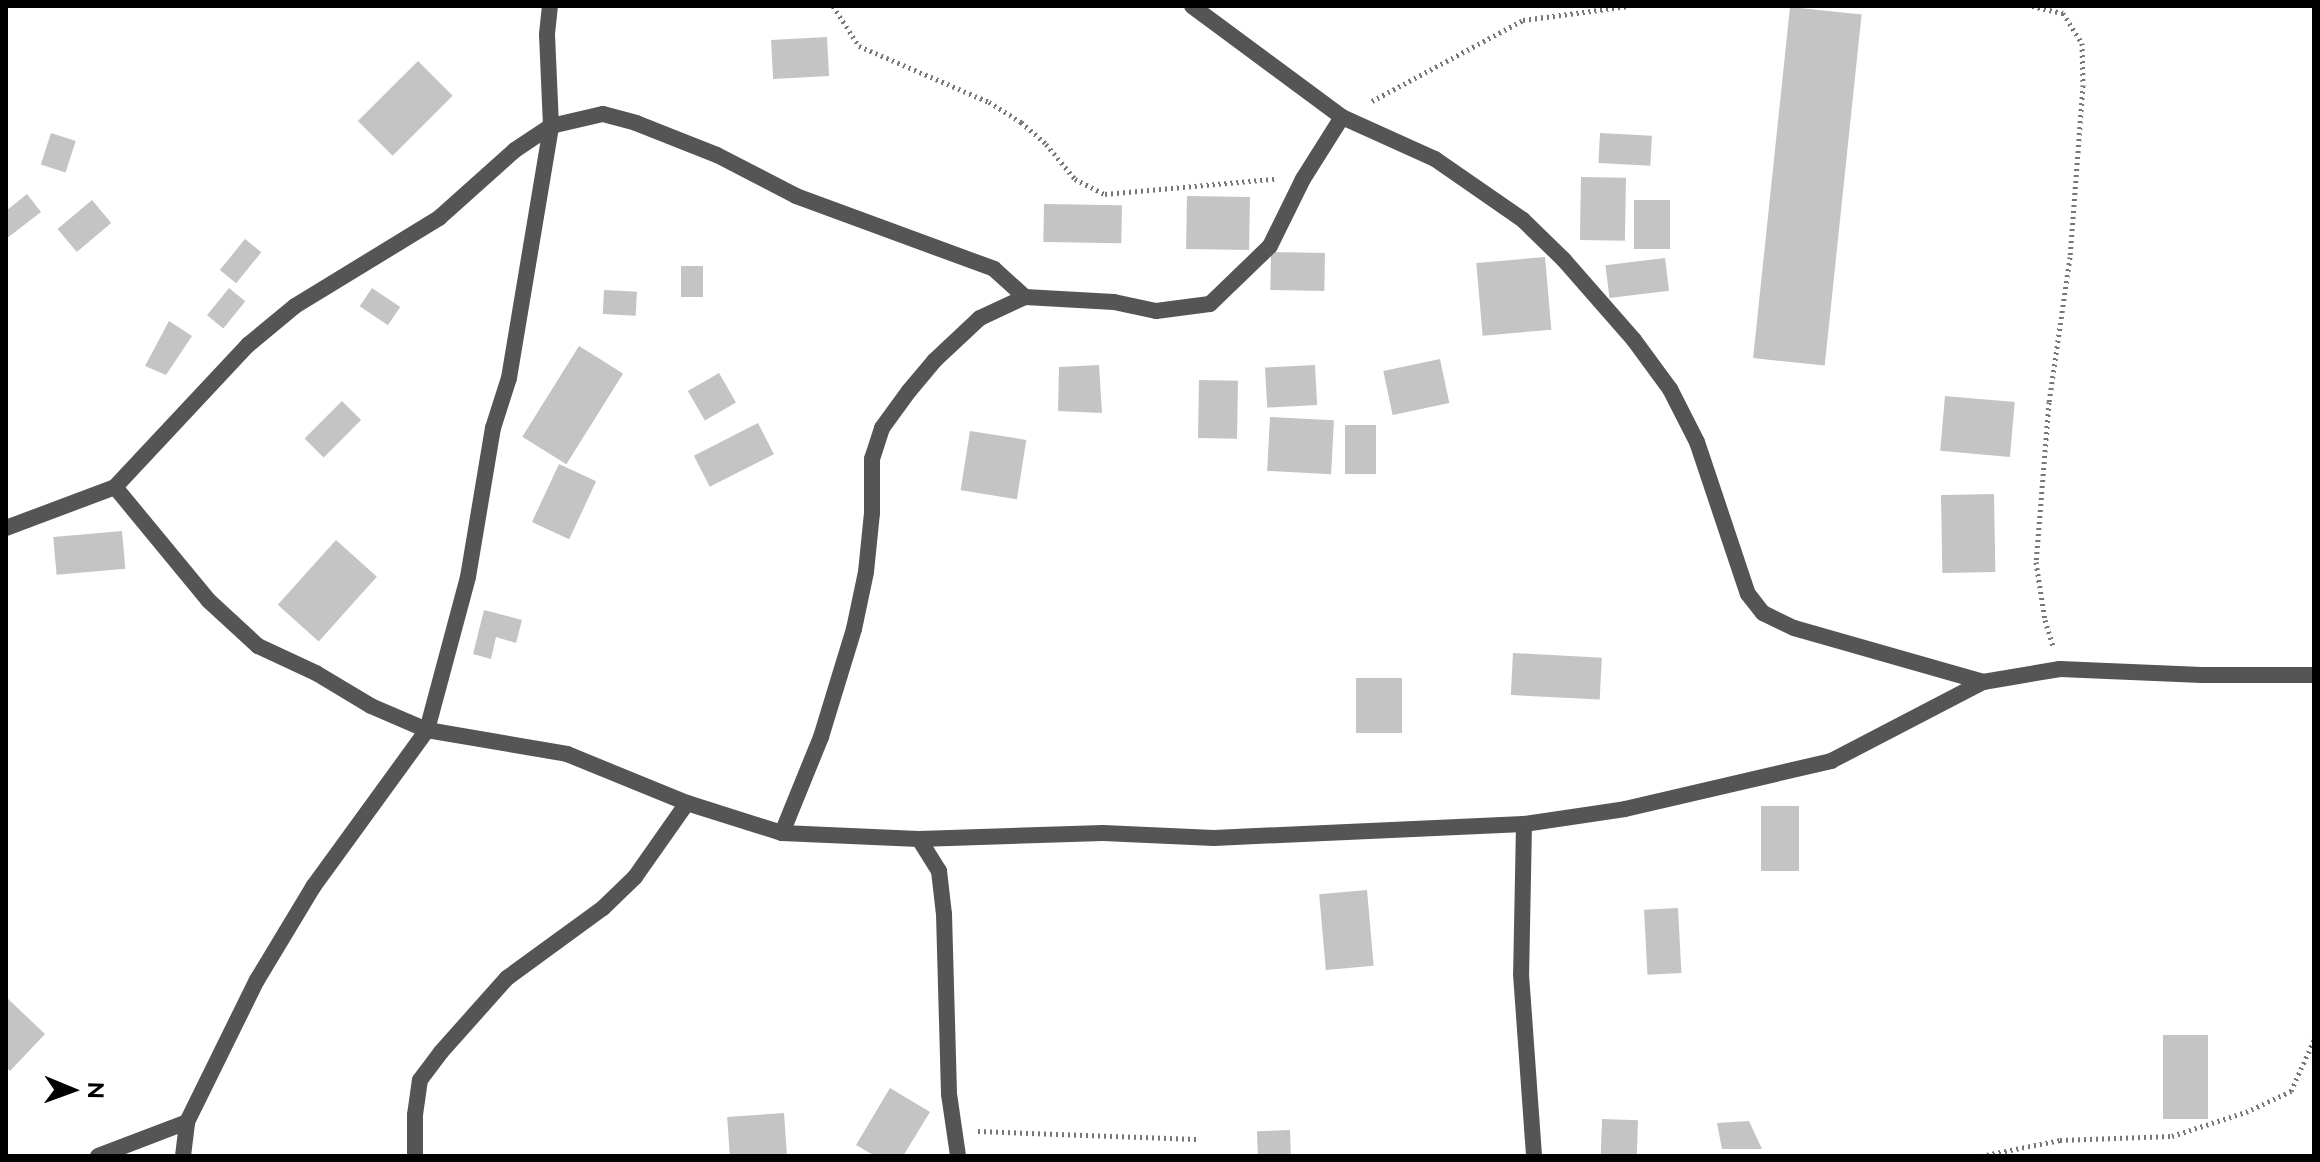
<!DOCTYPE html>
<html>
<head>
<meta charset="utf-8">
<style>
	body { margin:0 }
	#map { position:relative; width:2320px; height:1162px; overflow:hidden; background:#fff; font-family:Raleway,sans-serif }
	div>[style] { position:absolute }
	.building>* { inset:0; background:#c4c4c4; transform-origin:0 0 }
	.path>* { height:5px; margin-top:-2.5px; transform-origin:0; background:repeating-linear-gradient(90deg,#777 0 2px,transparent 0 6px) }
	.minor>* { height:16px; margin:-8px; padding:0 8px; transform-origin:8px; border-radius:8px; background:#555 }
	span { translate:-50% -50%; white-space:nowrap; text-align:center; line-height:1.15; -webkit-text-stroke:6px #fff; paint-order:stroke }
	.frame { position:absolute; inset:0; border:8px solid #000; pointer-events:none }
	.north { position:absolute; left:32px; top:1050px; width:80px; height:80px; -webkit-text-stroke:6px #fff; paint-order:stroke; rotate:91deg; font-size:22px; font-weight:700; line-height:32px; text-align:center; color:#000 }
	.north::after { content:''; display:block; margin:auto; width:28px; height:36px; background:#000; clip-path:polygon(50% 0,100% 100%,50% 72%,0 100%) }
</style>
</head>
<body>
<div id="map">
	<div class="building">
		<i style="left:1790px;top:7px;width:72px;height:353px;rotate:6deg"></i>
		<i style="left:827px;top:37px;width:39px;height:56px;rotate:87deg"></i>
		<i style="left:418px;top:61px;width:49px;height:85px;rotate:45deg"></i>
		<i style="left:51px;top:133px;width:26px;height:33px;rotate:18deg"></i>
		<i style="left:1600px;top:133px;width:52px;height:30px;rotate:3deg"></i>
		<i style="left:1581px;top:177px;width:45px;height:63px;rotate:1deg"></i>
		<i style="clip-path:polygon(27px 194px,41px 212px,6px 239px,6px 211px)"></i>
		<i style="left:1187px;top:196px;width:63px;height:53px;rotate:1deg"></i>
		<i style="left:92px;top:200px;width:30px;height:45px;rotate:50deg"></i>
		<i style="left:1634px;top:200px;width:36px;height:49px"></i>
		<i style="left:1044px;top:204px;width:78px;height:38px;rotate:1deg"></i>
		<i style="left:245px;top:239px;width:21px;height:40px;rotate:39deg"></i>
		<i style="left:1271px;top:252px;width:54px;height:38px;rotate:1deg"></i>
		<i style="left:1545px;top:257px;width:73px;height:69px;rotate:85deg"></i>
		<i style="left:1665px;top:258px;width:33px;height:60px;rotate:83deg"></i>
		<i style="left:703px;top:266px;width:31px;height:22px;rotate:90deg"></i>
		<i style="left:229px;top:288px;width:21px;height:35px;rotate:39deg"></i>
		<i style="left:372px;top:288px;width:34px;height:22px;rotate:34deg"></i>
		<i style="left:604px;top:290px;width:33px;height:24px;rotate:3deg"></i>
		<i style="clip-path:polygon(169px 321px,192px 336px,166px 375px,145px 366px)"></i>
		<i style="left:579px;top:346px;width:52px;height:107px;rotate:32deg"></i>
		<i style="left:1440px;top:359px;width:45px;height:58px;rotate:78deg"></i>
		<i style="clip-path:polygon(1099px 365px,1102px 413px,1058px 411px,1059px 367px)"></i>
		<i style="left:1315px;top:365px;width:40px;height:50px;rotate:87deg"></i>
		<i style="left:719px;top:373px;width:34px;height:36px;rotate:60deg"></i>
		<i style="left:1199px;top:380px;width:39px;height:58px;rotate:1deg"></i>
		<i style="left:1945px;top:396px;width:70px;height:55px;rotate:5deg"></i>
		<i style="left:342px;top:401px;width:27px;height:53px;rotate:45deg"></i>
		<i style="left:1270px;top:417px;width:64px;height:54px;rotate:3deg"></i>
		<i style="left:758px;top:423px;width:35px;height:72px;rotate:63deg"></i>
		<i style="left:1345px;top:425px;width:31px;height:49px"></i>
		<i style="left:970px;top:431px;width:57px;height:60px;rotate:9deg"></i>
		<i style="left:559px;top:464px;width:41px;height:64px;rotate:25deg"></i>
		<i style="left:1994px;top:494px;width:78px;height:53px;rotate:89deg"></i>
		<i style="left:122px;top:531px;width:38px;height:69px;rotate:85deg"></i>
		<i style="left:336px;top:540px;width:55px;height:87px;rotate:42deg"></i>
		<i style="clip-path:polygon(484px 610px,522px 620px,516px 643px,496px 637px,491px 659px,473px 654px)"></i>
		<i style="left:1513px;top:653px;width:89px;height:42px;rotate:3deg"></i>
		<i style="left:1356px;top:678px;width:46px;height:55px"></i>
		<i style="left:1761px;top:806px;width:38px;height:65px"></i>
		<i style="left:1367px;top:890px;width:76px;height:48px;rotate:85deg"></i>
		<i style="left:1678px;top:908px;width:65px;height:34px;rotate:87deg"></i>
		<i style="clip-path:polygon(6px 997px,45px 1034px,10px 1071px,6px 1067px)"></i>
		<i style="left:2163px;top:1035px;width:45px;height:84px"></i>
		<i style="clip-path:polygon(890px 1088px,930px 1112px,903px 1156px,875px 1156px,856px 1145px)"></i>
		<i style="left:784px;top:1113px;width:43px;height:57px;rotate:86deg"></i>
		<i style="left:1602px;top:1119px;width:36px;height:37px;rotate:2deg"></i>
		<i style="clip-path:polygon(1749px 1121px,1762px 1149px,1722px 1149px,1717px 1123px)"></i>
		<i style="left:1290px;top:1130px;width:26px;height:33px;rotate:88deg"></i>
	</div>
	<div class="path">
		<i style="left:833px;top:6px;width:48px;rotate:57deg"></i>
		<i style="left:859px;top:46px;width:142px;rotate:23.3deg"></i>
		<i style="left:989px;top:102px;width:38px;rotate:32deg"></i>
		<i style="left:1021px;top:122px;width:33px;rotate:41deg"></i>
		<i style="left:1046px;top:144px;width:45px;rotate:50.4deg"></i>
		<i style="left:1075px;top:179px;width:34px;rotate:27deg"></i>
		<i style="left:1105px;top:194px;width:170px;rotate:-5.1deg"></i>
		<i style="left:2032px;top:6px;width:32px;rotate:13deg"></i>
		<i style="left:2063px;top:13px;width:36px;rotate:58deg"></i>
		<i style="left:2082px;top:43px;width:42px;rotate:88.6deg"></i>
		<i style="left:2083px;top:85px;width:172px;rotate:94.3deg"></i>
		<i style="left:2070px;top:257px;width:147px;rotate:98.2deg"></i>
		<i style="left:2049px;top:402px;width:161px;rotate:94.6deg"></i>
		<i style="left:2036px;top:562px;width:59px;rotate:81.2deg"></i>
		<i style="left:2045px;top:620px;width:27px;rotate:73deg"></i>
		<i style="left:1372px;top:101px;width:171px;rotate:-28.2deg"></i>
		<i style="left:1523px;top:20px;width:107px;rotate:-7.5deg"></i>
		<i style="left:978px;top:1131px;width:219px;rotate:2.1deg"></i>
		<i style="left:1981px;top:1156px;width:81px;rotate:-11.4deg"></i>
		<i style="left:2060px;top:1140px;width:112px;rotate:-2deg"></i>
		<i style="left:2172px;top:1136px;width:78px;rotate:-18deg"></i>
		<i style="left:2246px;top:1112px;width:50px;rotate:-25deg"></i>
		<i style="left:2291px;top:1091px;width:56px;rotate:-65.7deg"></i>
	</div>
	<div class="minor">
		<i style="left:1192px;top:6px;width:187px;rotate:36.5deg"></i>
		<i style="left:1342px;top:117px;width:102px;rotate:24.3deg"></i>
		<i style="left:1435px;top:159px;width:107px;rotate:34.7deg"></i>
		<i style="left:1523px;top:220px;width:57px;rotate:44.3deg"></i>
		<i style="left:1564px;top:260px;width:106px;rotate:48.8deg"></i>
		<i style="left:1634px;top:340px;width:61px;rotate:53.7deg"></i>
		<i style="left:1670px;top:389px;width:59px;rotate:63deg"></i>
		<i style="left:1697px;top:442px;width:160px;rotate:71.5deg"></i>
		<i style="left:1748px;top:594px;width:24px;rotate:52deg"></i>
		<i style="left:1763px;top:613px;width:34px;rotate:26deg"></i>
		<i style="left:1794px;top:628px;width:197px;rotate:15.9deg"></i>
		<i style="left:115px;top:487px;width:146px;rotate:50.5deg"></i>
		<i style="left:208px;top:600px;width:68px;rotate:42.6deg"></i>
		<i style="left:258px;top:646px;width:64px;rotate:25deg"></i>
		<i style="left:316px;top:673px;width:64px;rotate:31deg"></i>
		<i style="left:371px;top:706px;width:61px;rotate:23.2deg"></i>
		<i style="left:427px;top:730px;width:142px;rotate:9.7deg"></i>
		<i style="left:567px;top:754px;width:130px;rotate:22.2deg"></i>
		<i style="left:687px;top:803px;width:100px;rotate:17.5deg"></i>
		<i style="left:782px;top:833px;width:137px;rotate:2.5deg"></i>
		<i style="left:919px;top:839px;width:38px;rotate:58deg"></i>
		<i style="left:939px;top:871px;width:43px;rotate:83.4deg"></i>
		<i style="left:944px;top:914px;width:180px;rotate:88.4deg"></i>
		<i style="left:949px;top:1094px;width:63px;rotate:81.7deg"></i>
		<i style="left:6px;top:528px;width:116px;rotate:-20.6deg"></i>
		<i style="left:115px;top:487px;width:195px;rotate:-46.9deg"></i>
		<i style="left:248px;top:345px;width:61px;rotate:-39.7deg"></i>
		<i style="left:295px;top:306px;width:169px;rotate:-31.4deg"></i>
		<i style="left:439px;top:218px;width:102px;rotate:-41.8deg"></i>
		<i style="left:515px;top:150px;width:43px;rotate:-33.7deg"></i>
		<i style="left:551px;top:126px;width:92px;rotate:-92.5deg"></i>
		<i style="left:547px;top:34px;width:28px;rotate:-84deg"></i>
		<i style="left:1524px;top:824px;width:150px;rotate:91.1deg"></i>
		<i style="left:1521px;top:974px;width:182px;rotate:85.9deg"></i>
		<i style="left:782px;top:833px;width:104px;rotate:-67.9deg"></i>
		<i style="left:821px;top:737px;width:113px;rotate:-73deg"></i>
		<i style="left:854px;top:629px;width:58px;rotate:-78.1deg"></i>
		<i style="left:866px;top:572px;width:59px;rotate:-84.2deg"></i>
		<i style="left:872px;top:513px;width:54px;rotate:-90deg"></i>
		<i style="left:872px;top:459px;width:33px;rotate:-72deg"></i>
		<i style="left:882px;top:428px;width:46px;rotate:-53.9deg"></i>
		<i style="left:909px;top:391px;width:39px;rotate:-50deg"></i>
		<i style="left:934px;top:361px;width:63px;rotate:-43.1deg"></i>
		<i style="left:980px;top:318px;width:50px;rotate:-25deg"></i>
		<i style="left:1025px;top:297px;width:89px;rotate:3.2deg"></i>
		<i style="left:1114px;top:302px;width:43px;rotate:12.1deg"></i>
		<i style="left:1156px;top:311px;width:54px;rotate:-7.4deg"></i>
		<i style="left:1210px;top:304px;width:83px;rotate:-44deg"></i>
		<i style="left:1270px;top:246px;width:75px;rotate:-63.8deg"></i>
		<i style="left:1303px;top:179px;width:73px;rotate:-57.8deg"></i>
		<i style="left:919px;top:839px;width:184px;rotate:-1.9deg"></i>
		<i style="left:1103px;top:833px;width:111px;rotate:2.6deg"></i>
		<i style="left:1214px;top:838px;width:310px;rotate:-2.6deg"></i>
		<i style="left:1524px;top:824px;width:102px;rotate:-8.4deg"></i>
		<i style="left:1625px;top:809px;width:212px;rotate:-13.1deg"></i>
		<i style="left:1831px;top:761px;width:171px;rotate:-27.5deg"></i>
		<i style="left:1983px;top:682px;width:78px;rotate:-9.6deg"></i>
		<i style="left:2060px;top:669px;width:142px;rotate:2.4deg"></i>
		<i style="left:2202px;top:675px;width:112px"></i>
		<i style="left:98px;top:1156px;width:95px;rotate:-20.9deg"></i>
		<i style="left:183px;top:1156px;width:34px;rotate:-83deg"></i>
		<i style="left:187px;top:1122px;width:158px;rotate:-63.8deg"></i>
		<i style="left:257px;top:980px;width:109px;rotate:-58.9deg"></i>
		<i style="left:313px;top:887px;width:194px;rotate:-54deg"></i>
		<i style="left:427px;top:730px;width:158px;rotate:-75deg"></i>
		<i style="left:468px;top:577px;width:151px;rotate:-80.5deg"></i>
		<i style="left:493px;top:428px;width:52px;rotate:-72.3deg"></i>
		<i style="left:509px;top:378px;width:255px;rotate:-80.5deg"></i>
		<i style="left:551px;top:126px;width:53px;rotate:-13deg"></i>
		<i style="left:603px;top:114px;width:34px;rotate:15deg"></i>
		<i style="left:636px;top:123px;width:87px;rotate:21.6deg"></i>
		<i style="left:717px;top:155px;width:89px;rotate:27.4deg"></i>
		<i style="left:796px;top:196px;width:211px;rotate:20.2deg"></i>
		<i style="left:994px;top:269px;width:42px;rotate:42.1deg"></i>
		<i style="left:415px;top:1156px;width:41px;rotate:-90deg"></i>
		<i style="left:415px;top:1115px;width:35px;rotate:-82deg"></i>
		<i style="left:420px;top:1080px;width:35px;rotate:-53deg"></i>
		<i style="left:441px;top:1052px;width:99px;rotate:-48.3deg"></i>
		<i style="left:507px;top:978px;width:119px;rotate:-36.1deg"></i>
		<i style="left:603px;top:908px;width:45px;rotate:-44.1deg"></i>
		<i style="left:635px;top:877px;width:90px;rotate:-54.9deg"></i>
	</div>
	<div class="frame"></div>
	<div class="north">N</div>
</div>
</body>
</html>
